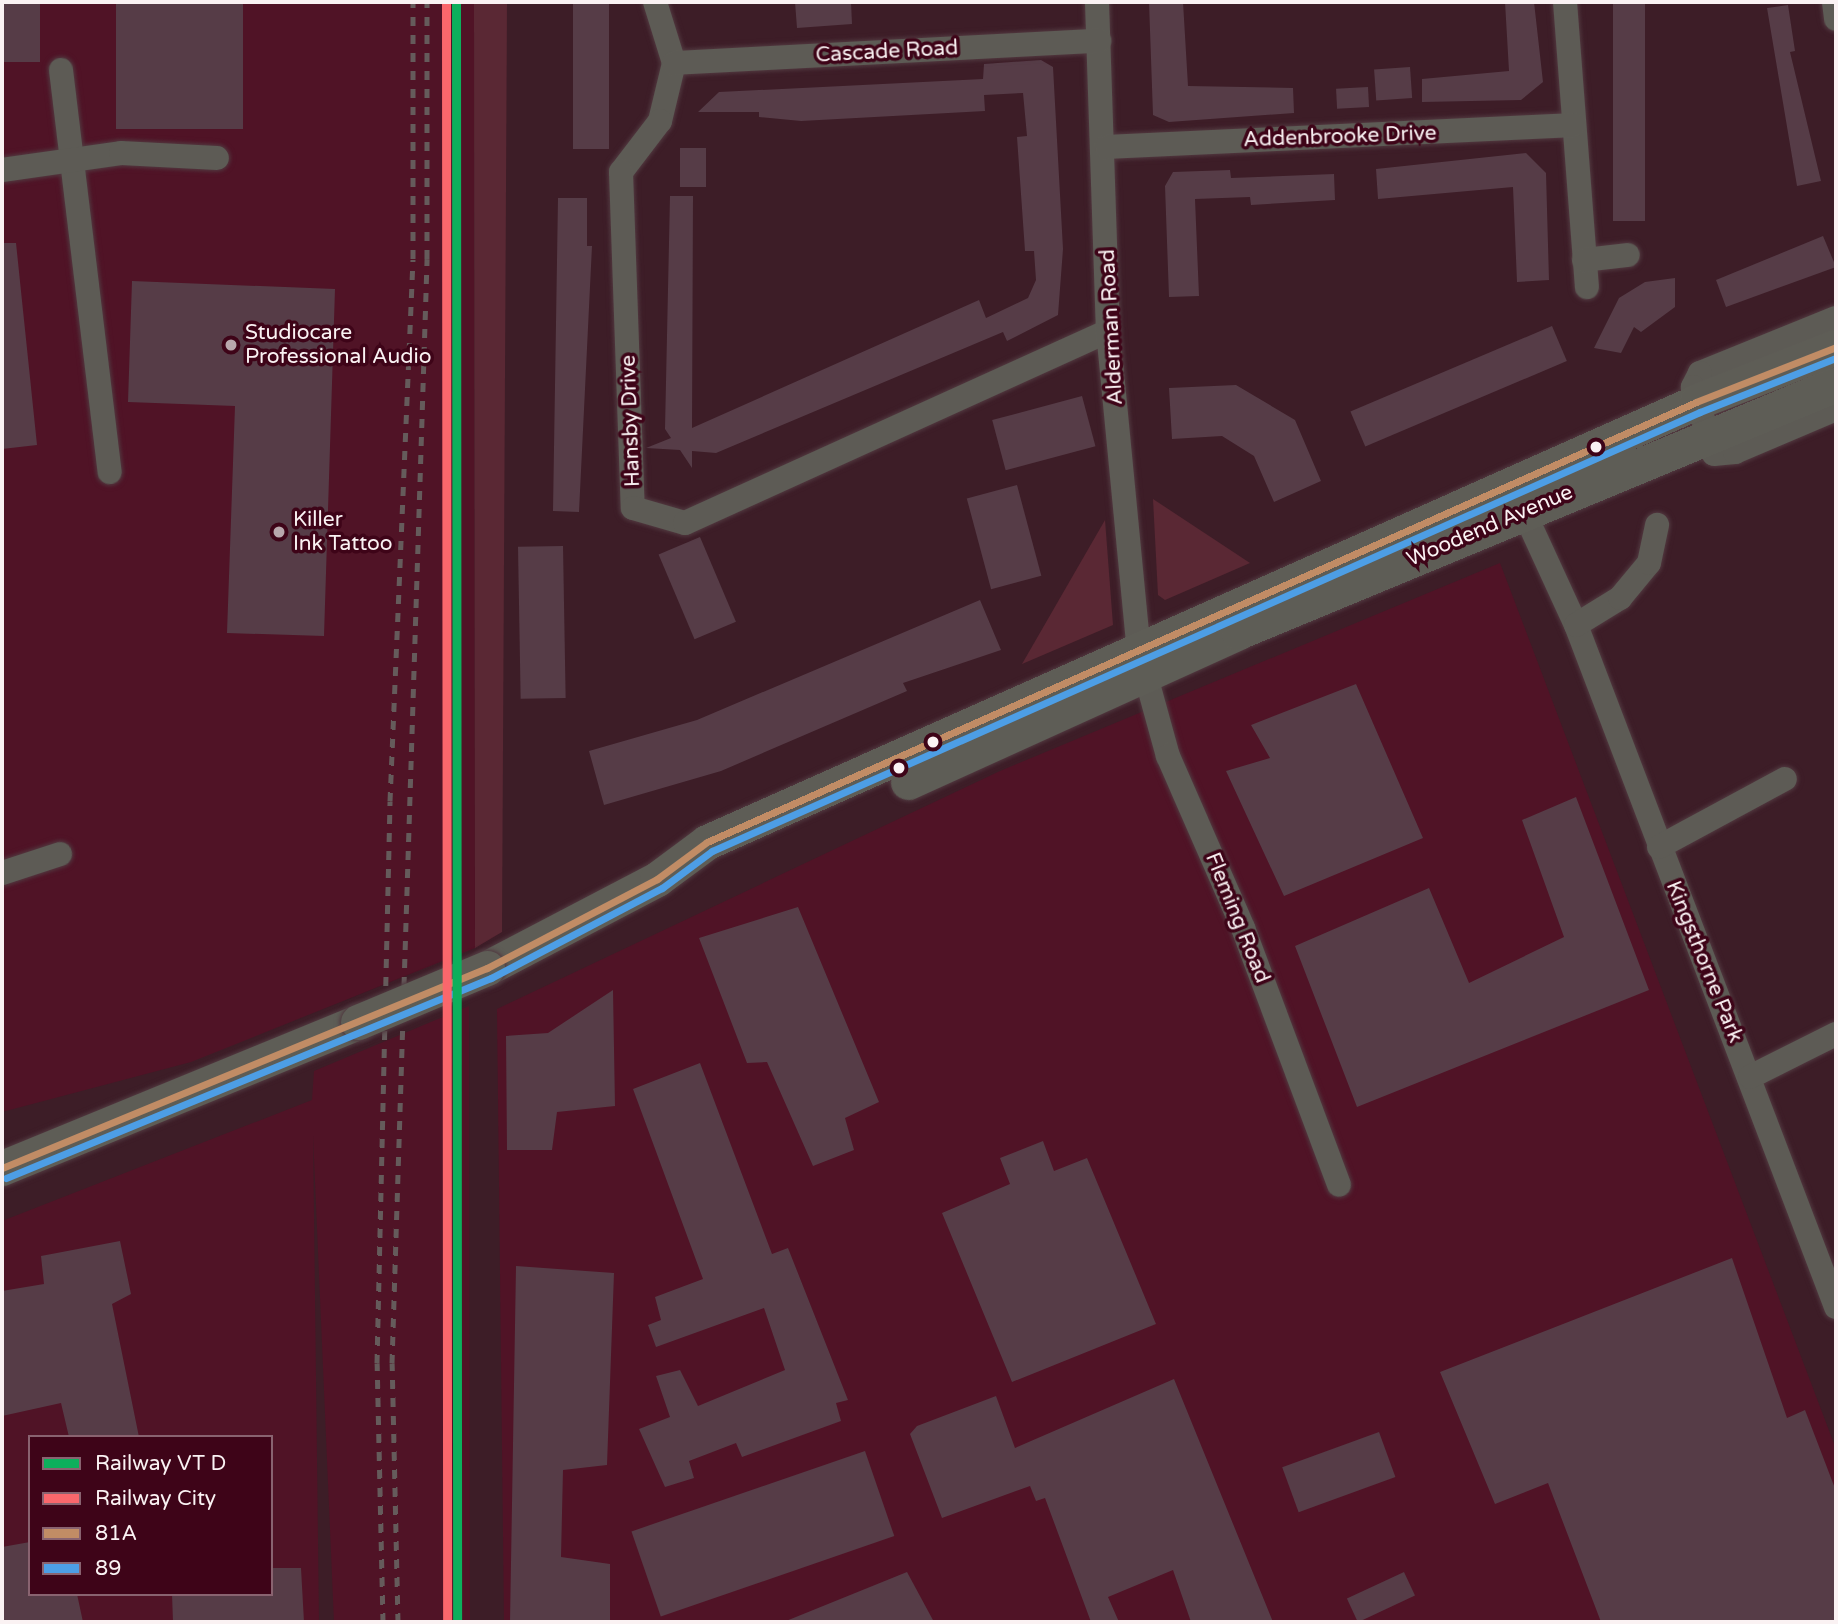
<!DOCTYPE html>
<html>
<head>
<meta charset="utf-8">
<style>
	body { margin:0 }
	#map { position:relative; width:1838px; height:1624px; overflow:hidden; background:#3d1d27; font-family:"Varela Round",sans-serif }
	div>[style] { position:absolute }
	.built>* { inset:0; background:#501326 }
	.green>* { inset:0; background:#5a2834 }
	.building>* { inset:0; background:#563c47; transform-origin:0 0 }
	.roads { filter:drop-shadow(0 0 2px #513940) drop-shadow(0 0 2px #513940) }
	.street>* { height:24px; margin:-12px; padding:0 12px; transform-origin:12px; border-radius:12px; background:#5d5b55 }
	.secondary>* { height:35px; margin:-17.5px; padding:0 17.5px; transform-origin:17.5px; border-radius:17.5px; background:#5e5d56 }
	.rail>* { height:5px; margin-top:-2.5px; transform-origin:0; background:repeating-linear-gradient(90deg,#655b5b 0 9px,transparent 0 18px) }
	.bridges { filter:drop-shadow(0 0 2px #513940) drop-shadow(0 0 2px #513940) }
	.secondary-bridge>* { height:35px; margin:-17.5px; padding:0 17.5px; transform-origin:17.5px; border-radius:17.5px; background:#5e5d56 }
	.bus-1>* { height:7px; margin:-3.5px; padding:0 3.5px; transform-origin:3.5px; border-radius:3.5px; background:#c18c65 }
	.bus-2>* { height:7px; margin:-3.5px; padding:0 3.5px; transform-origin:3.5px; border-radius:3.5px; background:#4d9ee5 }
	.rail-1>* { height:9px; margin:-4.5px; padding:0 4.5px; transform-origin:4.5px; border-radius:4.5px; background:#0daf5c }
	.rail-2>* { height:9px; margin:-4.5px; padding:0 4.5px; transform-origin:4.5px; border-radius:4.5px; background:#fa676c }
	.dots>* { width:19px; height:19px; translate:-50% -50%; box-sizing:border-box; border:4px solid #3e0418; border-radius:50% }
	span { translate:-50% -50%; white-space:nowrap; text-align:center; line-height:1.15; -webkit-text-stroke:7px #3e0418; paint-order:stroke }
	.street-label { font-size:21px; color:#faf2f3 }
	.poi-label { font-size:21px; color:#faf2f3 }
	.left { translate:0 -50%; text-align:left }
	.frame { position:absolute; inset:0; border:4px solid #faf2f3; pointer-events:none }
	.legend { position:absolute; left:28px; top:1435px; width:245px; height:161px; box-sizing:border-box; background:#3e0418; border:2px solid #896370; margin:0; padding:9px 12px; list-style:none; font-size:21px; color:#faf2f3 }
	.legend li { display:flex; align-items:center; gap:14px; height:35px }
	.legend b { width:35px; border:2px solid #896370 }
</style>
</head>
<body>
<div id="map">
	<div class="built">
		<i style="clip-path:polygon(2px 2px,474px 2px,475px 948px,191px 1062px,2px 1112px)"></i>
		<i style="clip-path:polygon(1500px 563px,1836px 1449px,1836px 1622px,504px 1622px,497px 1009px,1000px 771px)"></i>
		<i style="clip-path:polygon(evenodd,469px 1006px,470px 1622px,334px 1622px,313px 1135px,319px 1622px,2px 1622px,2px 1221px,312px 1100px,314px 1071px,469px 1006px,30px 1437px,271px 1437px,271px 1594px,30px 1594px,30px 1437px)"></i>
	</div>
	<div class="green">
		<i style="clip-path:polygon(474px 2px,507px 2px,502px 932px,475px 948px)"></i>
		<i style="clip-path:polygon(1153px 499px,1250px 563px,1165px 600px,1158px 595px)"></i>
		<i style="clip-path:polygon(1105px 520px,1113px 625px,1022px 664px)"></i>
	</div>
	<div class="building">
		<i style="left:2px;top:2px;width:38px;height:60px"></i>
		<i style="left:116px;top:2px;width:127px;height:127px"></i>
		<i style="left:573px;top:2px;width:36px;height:147px"></i>
		<i style="clip-path:polygon(795px 2px,851px 2px,852px 24px,797px 28px)"></i>
		<i style="clip-path:polygon(1149px 2px,1183px 2px,1188px 86px,1293px 88px,1294px 113px,1169px 122px,1153px 115px)"></i>
		<i style="clip-path:polygon(1505px 2px,1534px 2px,1543px 82px,1521px 100px,1422px 102px,1422px 79px,1509px 71px)"></i>
		<i style="left:1613px;top:2px;width:32px;height:219px"></i>
		<i style="clip-path:polygon(1788px 5px,1795px 51px,1790px 52px,1821px 181px,1797px 186px,1767px 8px)"></i>
		<i style="clip-path:polygon(1041px 60px,1053px 67px,1063px 249px,1058px 315px,1007px 341px,1003px 332px,716px 453px,692px 451px,692px 468px,680px 450px,646px 448px,671px 438px,665px 429px,670px 196px,693px 196px,692px 428px,979px 300px,986px 318px,1028px 298px,1036px 280px,1034px 251px,1025px 251px,1017px 137px,1027px 136px,1023px 93px,984px 95px,985px 111px,801px 121px,759px 117px,759px 112px,698px 112px,719px 92px,983px 79px,984px 64px)"></i>
		<i style="left:1410px;top:67px;width:31px;height:36px;rotate:86deg"></i>
		<i style="left:1368px;top:87px;width:20px;height:32px;rotate:87deg"></i>
		<i style="left:680px;top:148px;width:26px;height:39px"></i>
		<i style="clip-path:polygon(1526px 153px,1546px 173px,1549px 280px,1517px 282px,1513px 187px,1378px 199px,1376px 169px)"></i>
		<i style="clip-path:polygon(1230px 170px,1231px 178px,1334px 174px,1335px 200px,1251px 205px,1250px 197px,1195px 199px,1199px 296px,1169px 297px,1165px 186px,1173px 172px)"></i>
		<i style="clip-path:polygon(558px 198px,587px 198px,587px 246px,592px 246px,579px 512px,553px 511px)"></i>
		<i style="clip-path:polygon(1823px 236px,1836px 267px,1726px 307px,1716px 280px)"></i>
		<i style="clip-path:polygon(2px 243px,16px 243px,37px 445px,2px 449px)"></i>
		<i style="clip-path:polygon(1675px 278px,1675px 307px,1641px 332px,1634px 327px,1621px 353px,1594px 348px,1619px 298px,1645px 282px)"></i>
		<i style="clip-path:polygon(132px 281px,335px 289px,324px 636px,227px 633px,235px 406px,128px 402px)"></i>
		<i style="left:1552px;top:326px;width:38px;height:219px;rotate:67deg"></i>
		<i style="clip-path:polygon(1236px 385px,1295px 420px,1321px 481px,1274px 502px,1254px 456px,1222px 436px,1172px 439px,1169px 388px)"></i>
		<i style="left:1082px;top:396px;width:52px;height:93px;rotate:75deg"></i>
		<i style="left:1017px;top:485px;width:94px;height:52px;rotate:75deg"></i>
		<i style="left:700px;top:537px;width:92px;height:45px;rotate:67deg"></i>
		<i style="left:563px;top:546px;width:152px;height:45px;rotate:89deg"></i>
		<i style="clip-path:polygon(980px 600px,1001px 650px,903px 683px,907px 691px,721px 771px,604px 805px,589px 751px,697px 720px)"></i>
		<i style="clip-path:polygon(1356px 684px,1423px 838px,1284px 896px,1226px 771px,1270px 758px,1251px 725px)"></i>
		<i style="clip-path:polygon(1576px 797px,1649px 990px,1357px 1107px,1295px 946px,1429px 888px,1469px 983px,1564px 937px,1522px 820px)"></i>
		<i style="clip-path:polygon(798px 907px,879px 1102px,845px 1118px,854px 1150px,813px 1166px,767px 1062px,747px 1063px,699px 938px)"></i>
		<i style="clip-path:polygon(613px 990px,615px 1106px,557px 1112px,552px 1150px,507px 1150px,506px 1036px,548px 1033px)"></i>
		<i style="clip-path:polygon(700px 1063px,772px 1254px,788px 1248px,848px 1400px,836px 1403px,841px 1421px,742px 1457px,736px 1443px,689px 1461px,694px 1478px,665px 1487px,639px 1429px,670px 1417px,656px 1376px,680px 1370px,698px 1406px,785px 1370px,764px 1308px,656px 1347px,648px 1325px,661px 1320px,655px 1297px,703px 1279px,633px 1089px)"></i>
		<i style="clip-path:polygon(1043px 1141px,1054px 1171px,1087px 1158px,1156px 1324px,1012px 1382px,942px 1213px,1010px 1184px,1000px 1158px)"></i>
		<i style="clip-path:polygon(120px 1241px,131px 1294px,112px 1304px,139px 1437px,69px 1437px,61px 1403px,2px 1416px,2px 1291px,44px 1284px,41px 1256px)"></i>
		<i style="clip-path:polygon(1732px 1258px,1787px 1418px,1805px 1410px,1836px 1491px,1836px 1622px,1601px 1622px,1548px 1483px,1495px 1504px,1440px 1372px)"></i>
		<i style="clip-path:polygon(516px 1266px,614px 1273px,607px 1465px,563px 1470px,561px 1557px,610px 1564px,610px 1622px,510px 1622px)"></i>
		<i style="clip-path:polygon(1174px 1379px,1273px 1622px,1191px 1622px,1173px 1570px,1108px 1597px,1119px 1622px,1091px 1622px,1045px 1498px,1036px 1501px,1030px 1486px,942px 1518px,910px 1434px,917px 1426px,996px 1396px,1015px 1448px)"></i>
		<i style="left:1379px;top:1432px;width:48px;height:103px;rotate:70deg"></i>
		<i style="left:865px;top:1451px;width:90px;height:247px;rotate:71deg"></i>
		<i style="clip-path:polygon(30px 1542px,30px 1594px,77px 1594px,83px 1622px,2px 1622px,2px 1547px)"></i>
		<i style="clip-path:polygon(271px 1568px,301px 1568px,304px 1622px,173px 1622px,172px 1594px,271px 1594px)"></i>
		<i style="clip-path:polygon(907px 1572px,934px 1622px,786px 1622px,786px 1621px)"></i>
		<i style="left:1404px;top:1572px;width:26px;height:63px;rotate:65deg"></i>
	</div>
	<div class="roads">
		<div class="street">
			<i style="left:655px;top:2px;width:64px;rotate:72.7deg"></i>
			<i style="left:674px;top:63px;width:60px;rotate:103.6deg"></i>
			<i style="left:660px;top:121px;width:64px;rotate:127.4deg"></i>
			<i style="left:621px;top:172px;width:336px;rotate:88deg"></i>
			<i style="left:633px;top:508px;width:54px;rotate:16.1deg"></i>
			<i style="left:685px;top:523px;width:465px;rotate:-24.4deg"></i>
			<i style="left:1097px;top:2px;width:329px;rotate:88.1deg"></i>
			<i style="left:1108px;top:331px;width:321px;rotate:84.5deg"></i>
			<i style="left:1139px;top:651px;width:109px;rotate:74.6deg"></i>
			<i style="left:1168px;top:756px;width:188px;rotate:66.4deg"></i>
			<i style="left:1243px;top:928px;width:274px;rotate:69.5deg"></i>
			<i style="left:1565px;top:2px;width:286px;rotate:85.6deg"></i>
			<i style="left:1834px;top:2px;width:17px;rotate:83deg"></i>
			<i style="left:674px;top:63px;width:426px;rotate:-3deg"></i>
			<i style="left:61px;top:70px;width:405px;rotate:83.1deg"></i>
			<i style="left:1107px;top:147px;width:467px;rotate:-2.7deg"></i>
			<i style="left:2px;top:170px;width:120px;rotate:-8.1deg"></i>
			<i style="left:121px;top:153px;width:96px;rotate:3deg"></i>
			<i style="left:1584px;top:260px;width:44px;rotate:-6.5deg"></i>
			<i style="left:1836px;top:318px;width:147px;rotate:158deg"></i>
			<i style="left:1700px;top:373px;width:16px;rotate:117deg"></i>
			<i style="left:1693px;top:387px;width:70px;rotate:72.6deg"></i>
			<i style="left:1714px;top:454px;width:21px;rotate:-5deg"></i>
			<i style="left:1735px;top:452px;width:110px;rotate:-23.1deg"></i>
			<i style="left:1518px;top:499px;width:139px;rotate:65.3deg"></i>
			<i style="left:1576px;top:625px;width:730px;rotate:69.13deg"></i>
			<i style="left:1576px;top:625px;width:52px;rotate:-31.5deg"></i>
			<i style="left:1620px;top:598px;width:45px;rotate:-50.4deg"></i>
			<i style="left:1649px;top:563px;width:39px;rotate:-78deg"></i>
			<i style="left:1659px;top:847px;width:143px;rotate:-28.4deg"></i>
			<i style="left:2px;top:873px;width:61px;rotate:-18.1deg"></i>
			<i style="left:1750px;top:1077px;width:96px;rotate:-26.6deg"></i>
		</div>
		<div class="secondary">
			<i style="left:908px;top:782px;width:362px;rotate:-24.4deg"></i>
			<i style="left:1238px;top:632px;width:647px;rotate:-22.52deg"></i>
			<i style="left:487px;top:968px;width:192px;rotate:-27.6deg"></i>
			<i style="left:657px;top:879px;width:62px;rotate:-36.5deg"></i>
			<i style="left:707px;top:842px;width:1082px;rotate:-23.98deg"></i>
			<i style="left:1696px;top:402px;width:150px;rotate:-21.4deg"></i>
			<i style="left:2px;top:1168px;width:385px;rotate:-22.3deg"></i>
		</div>
	</div>
	<div class="rail">
		<i style="left:383px;top:1622px;width:259px;rotate:-91.3deg"></i>
		<i style="left:377px;top:1363px;width:562px;rotate:-88.67deg"></i>
		<i style="left:390px;top:801px;width:542px;rotate:-87.57deg"></i>
		<i style="left:413px;top:259px;width:257px;rotate:-90deg"></i>
		<i style="left:398px;top:1622px;width:259px;rotate:-91.3deg"></i>
		<i style="left:392px;top:1363px;width:1105px;rotate:-88.18deg"></i>
		<i style="left:427px;top:259px;width:257px;rotate:-90deg"></i>
	</div>
	<div class="bridges">
		<div class="secondary-bridge">
			<i style="left:358px;top:1022px;width:140px;rotate:-22.7deg"></i>
		</div>
	</div>
	<div class="bus-1">
		<i style="left:2px;top:1168px;width:525px;rotate:-22.41deg"></i>
		<i style="left:487px;top:968px;width:192px;rotate:-27.6deg"></i>
		<i style="left:657px;top:879px;width:62px;rotate:-36.5deg"></i>
		<i style="left:707px;top:842px;width:1082px;rotate:-23.98deg"></i>
		<i style="left:1696px;top:402px;width:150px;rotate:-21.4deg"></i>
	</div>
	<div class="bus-2">
		<i style="left:6px;top:1178px;width:525px;rotate:-22.41deg"></i>
		<i style="left:491px;top:978px;width:193px;rotate:-27.8deg"></i>
		<i style="left:662px;top:888px;width:62px;rotate:-36.5deg"></i>
		<i style="left:712px;top:851px;width:1081px;rotate:-23.96deg"></i>
		<i style="left:1700px;top:412px;width:146px;rotate:-21.7deg"></i>
	</div>
	<div class="rail-1">
		<i style="left:456px;top:2px;width:1620px;rotate:89.96deg"></i>
	</div>
	<div class="rail-2">
		<i style="left:446px;top:2px;width:1620px;rotate:89.96deg"></i>
	</div>
	<div class="dots">
		<i style="left:231px;top:345px;background:#b8a7ac"></i>
		<i style="left:1596px;top:447px;background:#faf2f3"></i>
		<i style="left:279px;top:532px;background:#b8a7ac"></i>
		<i style="left:933px;top:742px;background:#faf2f3"></i>
		<i style="left:899px;top:768px;background:#faf2f3"></i>
	</div>
	<div class="street-label">
		<span style="left:887px;top:52px;rotate:-3deg">Cascade Road</span>
		<span style="left:1340px;top:137px;rotate:-2deg">Addenbrooke Drive</span>
		<span style="left:1112px;top:327px;rotate:-93deg">Alderman Road</span>
		<span style="left:631px;top:421px;rotate:-92deg">Hansby Drive</span>
		<span style="left:1490px;top:526px;rotate:-23deg">Woodend Avenue</span>
		<span style="left:1237px;top:918px;rotate:68deg">Fleming Road</span>
		<span style="left:1704px;top:962px;rotate:68deg">Kingsthorne Park</span>
	</div>
	<div class="poi-label">
		<span class="left" style="left:245px;top:345px">Studiocare<br>Professional Audio</span>
		<span class="left" style="left:293px;top:532px">Killer<br>Ink Tattoo</span>
	</div>
	<div class="frame"></div>
	<ul class="legend">
	<li><b style="height:9px;background:#0daf5c"></b>Railway VT D</li>
	<li><b style="height:9px;background:#fa676c"></b>Railway City</li>
	<li><b style="height:9px;background:#c18c65"></b>81A</li>
	<li><b style="height:9px;background:#4d9ee5"></b>89</li>
	</ul>
</div>
</body>
</html>
